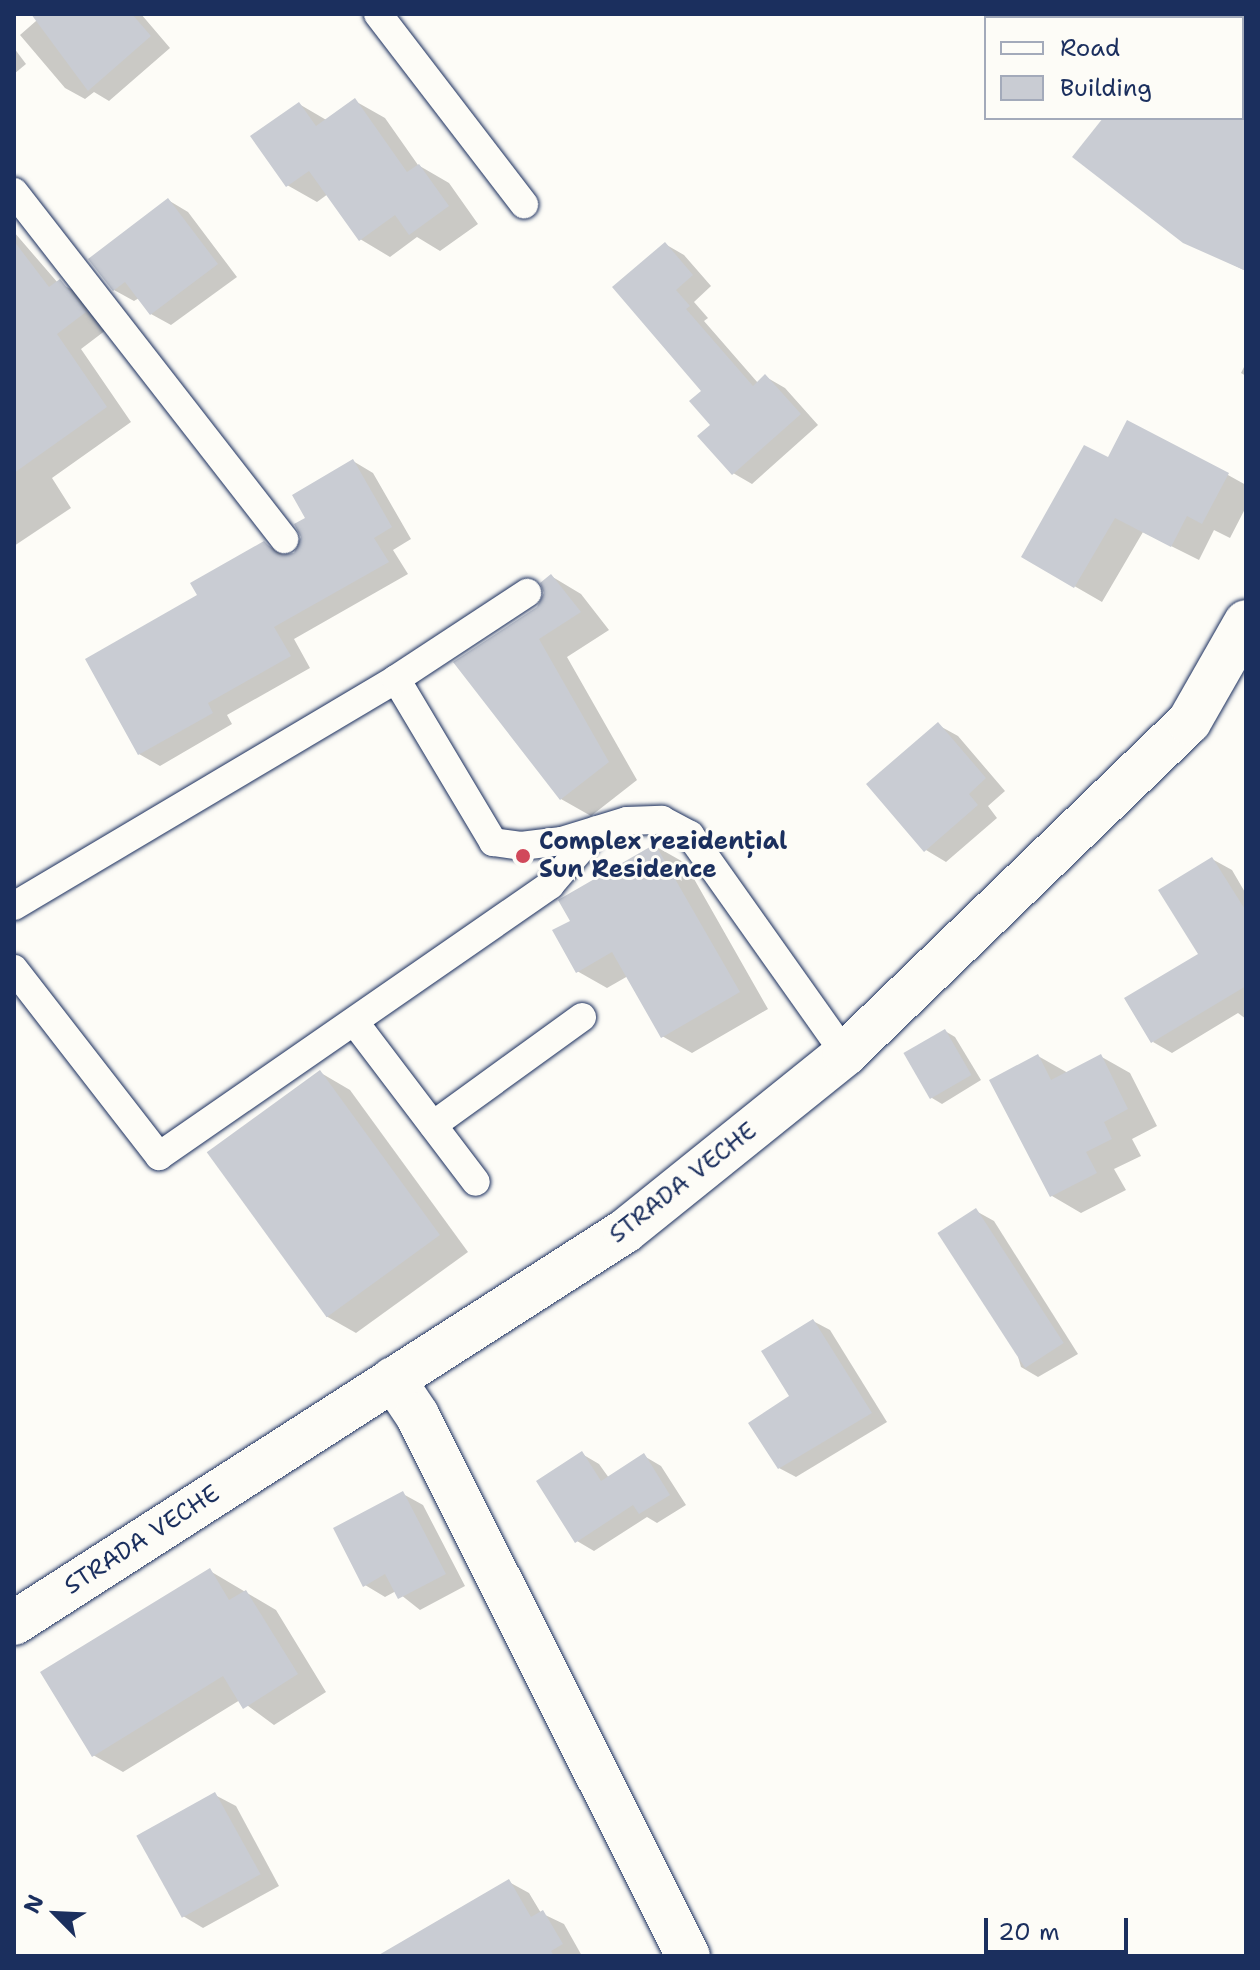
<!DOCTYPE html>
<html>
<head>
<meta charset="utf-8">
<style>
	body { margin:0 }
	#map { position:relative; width:1260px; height:1970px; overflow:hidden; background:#fdfcf7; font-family:"Shantell Sans",sans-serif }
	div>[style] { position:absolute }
	.shadow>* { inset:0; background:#0003 }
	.building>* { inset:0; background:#c9ccd3; transform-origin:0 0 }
	.roads { filter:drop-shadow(0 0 2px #1b2f5e) drop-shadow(0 0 2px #1b2f5e) }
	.lane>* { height:28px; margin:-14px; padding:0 14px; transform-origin:14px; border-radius:14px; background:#fdfcf7 }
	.street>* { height:44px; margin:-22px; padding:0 22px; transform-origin:22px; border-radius:22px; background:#fdfcf7 }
	.secondary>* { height:44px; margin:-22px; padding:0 22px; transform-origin:22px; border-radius:22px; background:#fdfcf7 }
	.dots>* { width:22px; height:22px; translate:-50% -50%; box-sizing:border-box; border:4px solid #fdfcf7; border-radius:50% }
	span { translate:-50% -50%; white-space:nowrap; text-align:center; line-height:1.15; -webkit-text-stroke:6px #fdfcf7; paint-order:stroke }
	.poi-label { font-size:24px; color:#1b2f5e; font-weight:700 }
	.left { translate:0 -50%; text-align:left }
	.street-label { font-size:24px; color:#1b2f5e }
	.frame { position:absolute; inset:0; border:16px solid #1b2f5e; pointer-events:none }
	.legend { position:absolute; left:984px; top:16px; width:260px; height:104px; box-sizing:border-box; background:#fdfcf7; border:2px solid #a3aaba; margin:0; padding:10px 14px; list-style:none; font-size:24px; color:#1b2f5e }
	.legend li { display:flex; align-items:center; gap:16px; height:40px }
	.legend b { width:40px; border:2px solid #a3aaba }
	.north { position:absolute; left:16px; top:1874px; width:80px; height:80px; -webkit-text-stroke:6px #fdfcf7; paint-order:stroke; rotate:294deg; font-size:22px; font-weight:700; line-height:32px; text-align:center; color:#1b2f5e }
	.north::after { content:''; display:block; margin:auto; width:28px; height:36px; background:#1b2f5e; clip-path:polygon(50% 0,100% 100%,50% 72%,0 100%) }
	.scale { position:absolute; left:984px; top:1918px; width:144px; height:36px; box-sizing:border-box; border:4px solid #1b2f5e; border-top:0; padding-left:10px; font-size:24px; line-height:28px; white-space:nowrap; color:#1b2f5e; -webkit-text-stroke:6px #fdfcf7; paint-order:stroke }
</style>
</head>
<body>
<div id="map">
	<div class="shadow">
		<i style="clip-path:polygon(44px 14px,141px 14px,170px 48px,109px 101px,94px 92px,85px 99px,65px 88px,20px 35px)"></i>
		<i style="clip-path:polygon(1242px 25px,1246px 26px,1246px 271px,1184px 241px,1104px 118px,1242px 118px)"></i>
		<i style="clip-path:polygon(14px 48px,26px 64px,14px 74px)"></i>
		<i style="clip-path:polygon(355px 101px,385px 118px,418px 165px,449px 183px,478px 224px,440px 251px,417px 237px,390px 257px,360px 239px,328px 194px,317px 202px,287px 185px,299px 104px,328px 121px)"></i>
		<i style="clip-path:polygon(168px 200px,188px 212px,237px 277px,171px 325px,151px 314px,139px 298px,134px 301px,114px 290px)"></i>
		<i style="clip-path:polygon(14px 232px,58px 283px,86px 296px,110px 327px,81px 349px,131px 422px,52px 478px,71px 508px,14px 546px)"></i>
		<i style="clip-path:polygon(665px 244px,684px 255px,711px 286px,694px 302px,708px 318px,704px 321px,758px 383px,766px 377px,785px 388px,818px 425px,752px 484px,733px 473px,704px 391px,615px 287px)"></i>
		<i style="clip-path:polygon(1246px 363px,1246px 376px,1241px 373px)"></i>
		<i style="clip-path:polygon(1109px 460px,1228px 475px,1246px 485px,1246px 507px,1230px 538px,1214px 530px,1199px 560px,1143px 532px,1102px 602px,1024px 557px)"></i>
		<i style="clip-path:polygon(353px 461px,373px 473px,411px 539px,393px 550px,408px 574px,294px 639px,310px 668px,227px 715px,232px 724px,160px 766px,139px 754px,199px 596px,264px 543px,285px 556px,295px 555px,308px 518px)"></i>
		<i style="clip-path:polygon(551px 576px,581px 594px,609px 630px,567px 657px,637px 780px,591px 816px,561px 799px,456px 662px,538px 608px)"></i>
		<i style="clip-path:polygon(938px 725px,958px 736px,1005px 791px,988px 806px,997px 818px,946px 862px,926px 850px)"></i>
		<i style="clip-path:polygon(655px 846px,685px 863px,768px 1009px,692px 1053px,662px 1036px,628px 976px,607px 988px,577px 971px,572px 921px)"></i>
		<i style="clip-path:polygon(1212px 859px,1232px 870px,1246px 894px,1246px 1019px,1238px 1013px,1172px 1053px,1153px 1042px,1201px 954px)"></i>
		<i style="clip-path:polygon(945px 1031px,955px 1037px,981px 1080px,942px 1104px,932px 1098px)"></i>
		<i style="clip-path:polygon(1038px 1056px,1068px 1073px,1100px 1056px,1130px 1073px,1157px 1126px,1132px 1139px,1141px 1156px,1114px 1169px,1126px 1190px,1081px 1213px,1052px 1196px)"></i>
		<i style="clip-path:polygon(321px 1073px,350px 1090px,468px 1252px,356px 1333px,326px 1316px)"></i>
		<i style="clip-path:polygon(976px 1211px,994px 1221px,1078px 1354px,1038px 1377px,1021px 1367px)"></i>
		<i style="clip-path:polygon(813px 1321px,830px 1330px,887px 1422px,796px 1477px,779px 1468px,792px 1397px)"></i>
		<i style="clip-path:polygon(582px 1454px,599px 1464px,609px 1478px,644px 1456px,661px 1466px,686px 1505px,657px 1523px,647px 1517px,594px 1551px,577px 1541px)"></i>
		<i style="clip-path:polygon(403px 1494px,423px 1505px,465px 1586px,420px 1610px,396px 1591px,385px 1597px,365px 1585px)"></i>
		<i style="clip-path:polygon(210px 1571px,276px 1610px,326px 1692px,274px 1725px,240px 1700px,123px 1772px,93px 1755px)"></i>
		<i style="clip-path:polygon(215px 1795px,236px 1806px,279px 1886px,203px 1928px,183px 1916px)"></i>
		<i style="clip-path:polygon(509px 1882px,529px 1893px,541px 1913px,564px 1924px,582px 1956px,430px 1956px)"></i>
	</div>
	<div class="building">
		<i style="clip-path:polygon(31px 14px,132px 14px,151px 36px,88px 91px)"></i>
		<i style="clip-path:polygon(355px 98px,407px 172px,419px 164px,449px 206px,409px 235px,395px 215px,359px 241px,309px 171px,286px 187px,250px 136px,299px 102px,316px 126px)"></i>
		<i style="clip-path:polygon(1103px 118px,1246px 118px,1246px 271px,1183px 243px,1072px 157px)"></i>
		<i style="clip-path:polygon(168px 198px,218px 264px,150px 315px,125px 282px,113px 291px,88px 259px)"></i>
		<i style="clip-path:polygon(14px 241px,49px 287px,60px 279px,86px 312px,57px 334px,107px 407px,14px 473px)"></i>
		<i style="clip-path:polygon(665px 242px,693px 275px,676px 290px,690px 306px,686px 309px,753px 386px,765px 374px,801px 414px,732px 475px,697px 436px,710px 425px,689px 401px,701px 391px,612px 287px)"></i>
		<i style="clip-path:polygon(1127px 420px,1229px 473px,1202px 524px,1187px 516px,1171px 547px,1115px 518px,1074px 588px,1021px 557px,1084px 445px,1108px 457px)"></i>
		<i style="clip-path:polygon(353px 459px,392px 527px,374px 538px,389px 562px,274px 627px,291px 656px,208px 703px,213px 713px,138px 755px,85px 659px,197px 595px,190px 583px,264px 541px,278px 555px,294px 553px,301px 537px,294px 524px,305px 518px,292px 495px)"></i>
		<i style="clip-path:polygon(551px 574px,581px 612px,539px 639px,609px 762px,560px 800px,453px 662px,537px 607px,544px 593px,540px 583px)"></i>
		<i style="clip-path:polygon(938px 722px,986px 778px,969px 794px,978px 805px,924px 852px,866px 784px)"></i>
		<i style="clip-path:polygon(655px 844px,740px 992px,661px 1038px,612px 952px,576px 973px,552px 930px,570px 921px,558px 900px)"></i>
		<i style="clip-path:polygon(1212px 857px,1246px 911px,1246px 986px,1151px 1043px,1124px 998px,1198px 954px,1158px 890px)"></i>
		<i style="left:945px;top:1029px;width:53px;height:48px;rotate:60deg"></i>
		<i style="clip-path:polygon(1038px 1054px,1051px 1080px,1101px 1054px,1128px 1109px,1104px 1122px,1112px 1139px,1086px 1152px,1097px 1173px,1050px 1197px,989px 1080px)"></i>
		<i style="left:320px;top:1070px;width:204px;height:140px;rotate:54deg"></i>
		<i style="left:976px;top:1208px;width:161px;height:46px;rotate:57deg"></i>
		<i style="clip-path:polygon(813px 1319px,872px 1413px,778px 1469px,748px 1423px,789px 1396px,761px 1351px)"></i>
		<i style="clip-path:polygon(582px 1451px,601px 1481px,644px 1453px,670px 1495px,639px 1514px,633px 1505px,575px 1543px,536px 1481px)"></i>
		<i style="clip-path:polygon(403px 1491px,446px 1574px,398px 1599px,385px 1574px,363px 1587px,333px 1528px)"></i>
		<i style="clip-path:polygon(210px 1568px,229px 1600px,246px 1590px,298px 1674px,243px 1709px,223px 1676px,92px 1757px,40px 1672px)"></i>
		<i style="left:215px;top:1792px;width:94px;height:90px;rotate:61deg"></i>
		<i style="clip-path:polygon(509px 1879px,531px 1917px,543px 1910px,563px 1944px,551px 1951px,554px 1956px,377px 1956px)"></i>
	</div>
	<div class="roads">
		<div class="lane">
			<i style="left:378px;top:14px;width:240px;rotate:52.5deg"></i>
			<i style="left:14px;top:192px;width:440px;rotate:52.1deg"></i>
			<i style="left:396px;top:679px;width:190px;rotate:59.2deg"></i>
			<i style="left:493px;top:842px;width:28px;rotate:8deg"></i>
			<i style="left:521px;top:846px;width:41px;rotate:-7deg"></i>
			<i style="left:562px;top:841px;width:68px;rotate:-17.1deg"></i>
			<i style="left:627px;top:821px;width:35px;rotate:-2deg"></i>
			<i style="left:662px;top:820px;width:32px;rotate:28deg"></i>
			<i style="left:690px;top:835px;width:268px;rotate:54.7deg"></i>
			<i style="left:14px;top:906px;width:444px;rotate:-30.7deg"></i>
			<i style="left:396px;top:679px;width:157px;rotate:-33.3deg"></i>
			<i style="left:14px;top:969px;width:237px;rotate:52.2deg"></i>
			<i style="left:159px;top:1156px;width:476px;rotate:-34.7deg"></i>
			<i style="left:550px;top:885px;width:72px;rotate:-49.5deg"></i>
			<i style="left:356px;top:1024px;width:198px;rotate:52.8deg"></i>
			<i style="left:433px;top:1125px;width:184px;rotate:-35.9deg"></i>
		</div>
		<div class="street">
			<i style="left:393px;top:1379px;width:43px;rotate:56.3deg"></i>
			<i style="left:417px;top:1415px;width:605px;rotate:63.39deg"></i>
		</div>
		<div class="secondary">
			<i style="left:14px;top:1623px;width:726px;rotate:-32.68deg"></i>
			<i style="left:625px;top:1231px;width:282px;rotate:-38.8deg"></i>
			<i style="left:845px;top:1054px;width:478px;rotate:-44deg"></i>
			<i style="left:1189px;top:722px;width:115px;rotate:-60.3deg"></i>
		</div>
	</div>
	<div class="dots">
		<i style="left:523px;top:856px;background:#d1495b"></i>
	</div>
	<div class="poi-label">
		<span class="left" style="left:539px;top:856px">Complex rezidențial<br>Sun Residence</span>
	</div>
	<div class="street-label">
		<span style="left:683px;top:1183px;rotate:-38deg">STRADA VECHE</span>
		<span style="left:142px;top:1540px;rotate:-33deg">STRADA VECHE</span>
	</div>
	<div class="frame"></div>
	<ul class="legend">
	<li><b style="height:10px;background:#fdfcf7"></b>Road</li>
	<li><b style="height:22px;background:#c9ccd3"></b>Building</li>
	</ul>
	<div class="north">N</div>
	<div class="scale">20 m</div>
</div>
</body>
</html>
